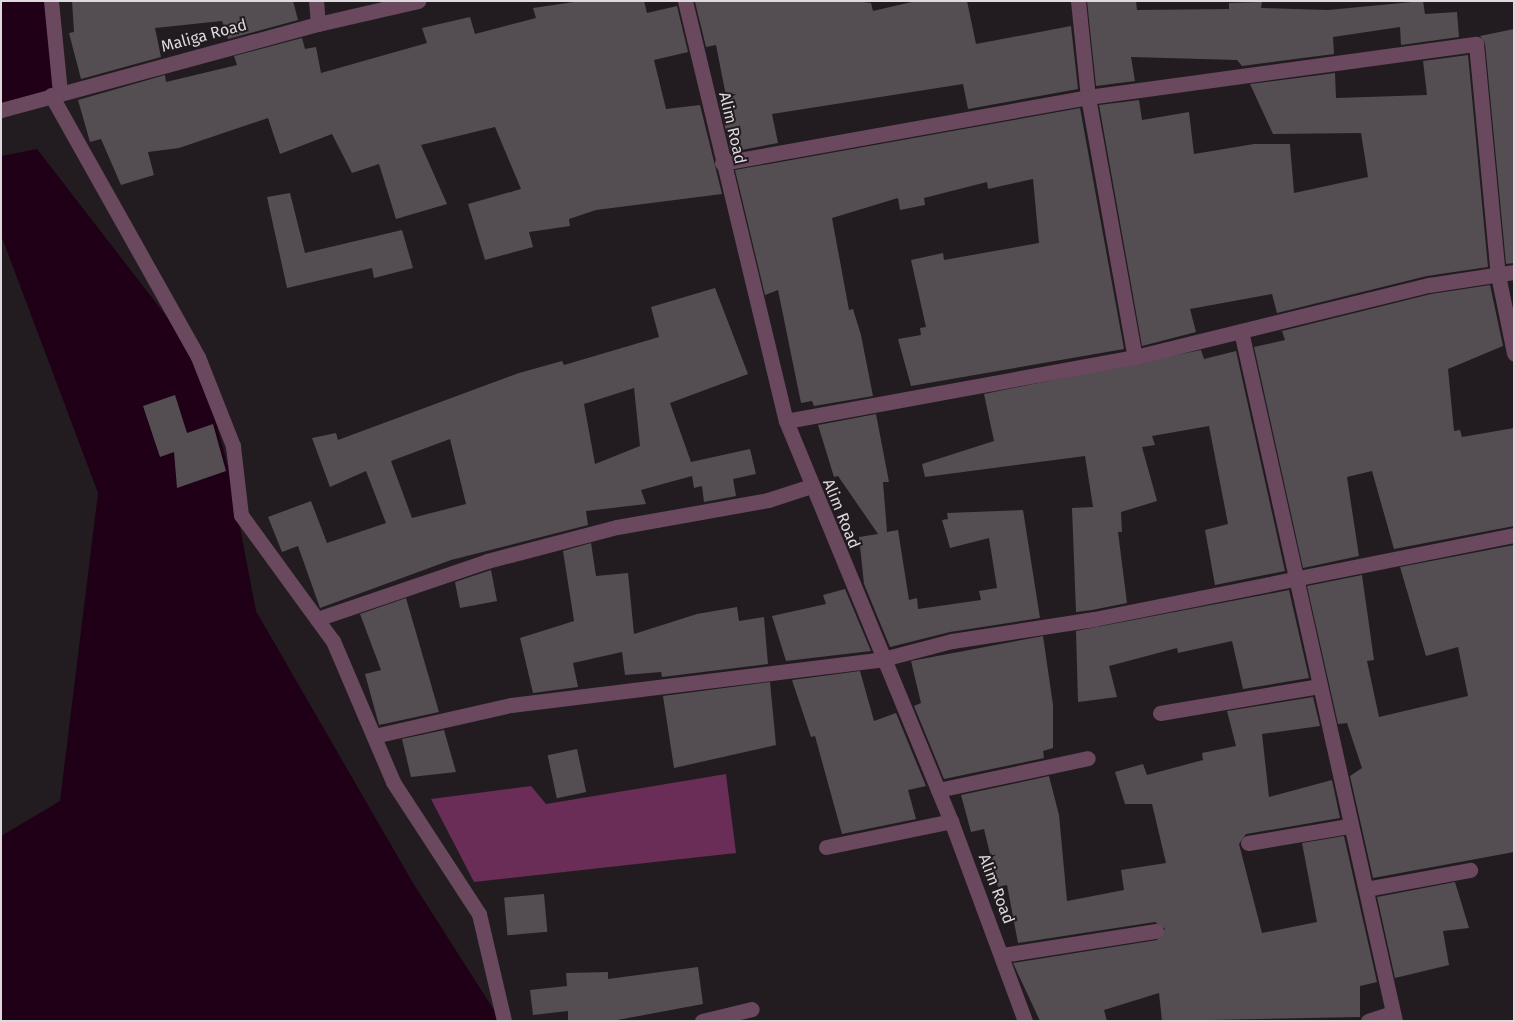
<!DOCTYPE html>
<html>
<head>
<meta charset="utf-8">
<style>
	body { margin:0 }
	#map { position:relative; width:1515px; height:1022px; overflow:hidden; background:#221c20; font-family:"Fira Sans",sans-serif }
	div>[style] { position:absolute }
	.green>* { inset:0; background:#692d57 }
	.water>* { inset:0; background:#1f0016 }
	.building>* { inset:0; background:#544d52; transform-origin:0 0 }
	.street>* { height:15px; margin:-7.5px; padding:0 7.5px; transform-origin:7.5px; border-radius:7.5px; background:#6a485e }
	span { translate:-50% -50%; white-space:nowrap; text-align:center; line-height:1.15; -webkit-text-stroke:4px #221c20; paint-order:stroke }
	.street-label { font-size:16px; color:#ddd9dc }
	.frame { position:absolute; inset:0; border:2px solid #ddd9dc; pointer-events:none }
</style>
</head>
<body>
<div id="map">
	<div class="green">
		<i style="clip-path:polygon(726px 774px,736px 853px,474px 882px,431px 799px,531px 786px,546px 804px)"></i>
	</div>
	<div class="water">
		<i style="clip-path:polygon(1px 1px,48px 1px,55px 90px,1px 110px)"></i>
		<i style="clip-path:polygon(37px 149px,198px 357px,229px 470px,256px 611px,413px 883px,501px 1021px,1px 1021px,1px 836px,60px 801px,98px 493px,1px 235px,1px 156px)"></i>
	</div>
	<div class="building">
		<i style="clip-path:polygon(72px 1px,293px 1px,298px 20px,228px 39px,222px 21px,155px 28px,161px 57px,81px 79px,69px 33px,74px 32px)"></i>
		<i style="clip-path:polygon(581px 1px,644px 1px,647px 13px,677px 6px,688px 52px,654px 60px,666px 109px,700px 105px,722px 194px,596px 210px,569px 219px,570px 226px,529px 232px,533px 247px,485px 260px,468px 204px,521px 189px,495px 127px,421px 145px,447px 204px,396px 219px,379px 164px,352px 173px,332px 134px,280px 154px,268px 118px,179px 148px,148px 152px,154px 175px,121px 185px,101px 139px,90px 142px,78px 100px,165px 75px,166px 82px,237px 65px,234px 56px,302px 38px,305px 49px,316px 47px,321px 73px,427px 43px,422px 28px,470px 17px,475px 34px,536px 18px,533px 8px)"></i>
		<i style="clip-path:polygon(855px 1px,871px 3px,873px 11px,916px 1px,967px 1px,976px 44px,1071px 26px,1078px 89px,968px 109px,963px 84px,772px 114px,778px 143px,731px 152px,719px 102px,727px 101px,716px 45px,706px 47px,695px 2px)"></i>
		<i style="clip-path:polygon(1087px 1px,1136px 1px,1137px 10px,1229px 9px,1229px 3px,1262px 2px,1261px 8px,1328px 10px,1423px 1px,1425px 14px,1457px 12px,1459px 37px,1401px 45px,1400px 27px,1333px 37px,1334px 54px,1242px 66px,1237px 60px,1131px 57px,1135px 81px,1096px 86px)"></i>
		<i style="clip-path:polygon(1514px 29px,1514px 263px,1506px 264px,1485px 43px,1480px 36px)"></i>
		<i style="clip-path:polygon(1468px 55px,1488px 267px,1427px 276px,1277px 313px,1272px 294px,1190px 309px,1196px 332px,1142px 346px,1099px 105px,1139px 100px,1142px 120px,1189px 112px,1194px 154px,1254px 144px,1290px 144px,1294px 193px,1368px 177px,1361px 133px,1273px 134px,1250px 84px,1335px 73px,1336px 98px,1427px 95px,1423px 61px)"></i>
		<i style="clip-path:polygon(1080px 108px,1124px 349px,911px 386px,898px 339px,921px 335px,920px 328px,926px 327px,911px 260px,943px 253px,944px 260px,1039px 243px,1033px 179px,988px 189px,987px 182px,924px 198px,925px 205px,900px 210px,898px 198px,832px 218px,849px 310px,853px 309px,861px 335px,873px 396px,814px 406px,812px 401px,801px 403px,778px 290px,765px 295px,735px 170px)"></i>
		<i style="clip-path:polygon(290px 193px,305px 253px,402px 230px,413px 268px,374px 278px,372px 268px,287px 288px,267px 197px)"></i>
		<i style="clip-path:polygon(1490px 285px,1503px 346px,1448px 369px,1454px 431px,1460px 430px,1462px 437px,1514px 428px,1514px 526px,1394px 549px,1372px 471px,1347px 477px,1359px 556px,1303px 568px,1254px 347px,1285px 340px,1282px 331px,1431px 294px)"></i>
		<i style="clip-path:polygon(evenodd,715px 288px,748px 374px,670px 403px,691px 462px,750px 449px,756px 474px,733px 479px,736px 496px,704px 502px,702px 486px,694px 488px,692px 476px,641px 490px,646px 504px,586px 511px,588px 525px,451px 560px,320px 608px,298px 546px,282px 552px,268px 517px,311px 501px,327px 543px,386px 523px,366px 471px,330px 487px,312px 438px,336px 433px,338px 440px,519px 373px,562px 361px,564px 365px,659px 337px,651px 307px,715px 288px,634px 388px,640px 446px,595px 464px,584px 404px,634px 388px,715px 288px,450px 439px,466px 504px,412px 518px,391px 461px,450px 439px)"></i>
		<i style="clip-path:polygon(1201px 350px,1204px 359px,1236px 351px,1285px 571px,1215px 585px,1205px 530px,1228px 524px,1209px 426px,1152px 436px,1155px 445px,1142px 447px,1157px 501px,1121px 512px,1122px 532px,1118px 532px,1127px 603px,1092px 610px,1076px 612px,1072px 508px,1093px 507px,1085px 456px,925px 477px,922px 464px,994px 441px,984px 394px)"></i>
		<i style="clip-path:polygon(175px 395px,187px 433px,213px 424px,226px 471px,177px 488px,174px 452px,160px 457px,143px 406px)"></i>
		<i style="clip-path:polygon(876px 414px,889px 482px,883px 482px,887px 532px,898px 530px,909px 600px,917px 598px,918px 609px,981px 600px,979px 591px,997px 588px,989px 538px,950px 548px,942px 520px,948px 519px,947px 513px,1023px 510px,1040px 618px,950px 632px,890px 647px,864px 584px,859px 537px,878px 534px,838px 476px,834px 477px,818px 425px)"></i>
		<i style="clip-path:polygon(591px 543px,596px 576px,628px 573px,634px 634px,697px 614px,737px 607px,739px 621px,764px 617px,768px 664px,662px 677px,661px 672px,625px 675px,622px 652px,573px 663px,578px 687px,533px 693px,520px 638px,574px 621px,563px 551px)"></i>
		<i style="clip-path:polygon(1514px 545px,1514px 852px,1373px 878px,1350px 776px,1362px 768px,1347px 723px,1338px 724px,1307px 586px,1362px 575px,1374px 660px,1367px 661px,1379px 717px,1468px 696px,1458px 647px,1426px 656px,1400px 567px)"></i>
		<i style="clip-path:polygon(491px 570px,497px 601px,460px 608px,455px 582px)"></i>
		<i style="clip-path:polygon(845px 589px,871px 651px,786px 661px,772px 616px,826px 604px,823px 595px)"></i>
		<i style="clip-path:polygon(1289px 590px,1309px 678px,1243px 689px,1232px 641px,1178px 653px,1177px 648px,1109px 666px,1117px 697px,1078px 702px,1076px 631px)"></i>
		<i style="clip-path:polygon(406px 598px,439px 712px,379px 725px,365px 674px,381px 670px,360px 614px)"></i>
		<i style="clip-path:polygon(1043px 636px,1053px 705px,1053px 748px,1043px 751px,1044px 758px,944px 779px,914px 706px,921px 703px,911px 661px)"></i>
		<i style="clip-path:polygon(860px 671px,874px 721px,896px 713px,926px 786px,908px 790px,916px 819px,842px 834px,815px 736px,811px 737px,792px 680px)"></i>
		<i style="clip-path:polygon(770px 682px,776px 745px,674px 768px,663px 696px)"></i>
		<i style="clip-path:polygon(1313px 697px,1320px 726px,1262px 734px,1269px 797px,1332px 780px,1340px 818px,1246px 834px,1239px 844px,1262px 933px,1317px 922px,1302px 843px,1344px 836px,1377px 982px,1360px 986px,1360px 1017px,1162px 1021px,1159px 993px,1104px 1010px,1107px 1021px,1040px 1021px,1013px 963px,1157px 940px,1165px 929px,1155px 922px,1018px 943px,1007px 885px,998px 887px,984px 829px,971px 832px,961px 795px,1049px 776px,1059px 815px,1067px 901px,1124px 890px,1121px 870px,1166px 863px,1152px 804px,1125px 804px,1115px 772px,1143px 764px,1147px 775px,1203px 760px,1202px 753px,1236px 746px,1227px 711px)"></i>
		<i style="clip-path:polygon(444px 730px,456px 772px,411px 777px,402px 739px)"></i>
		<i style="left:577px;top:749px;width:44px;height:30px;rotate:78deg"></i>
		<i style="clip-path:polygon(1455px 882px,1469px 928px,1443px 931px,1449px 965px,1395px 978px,1377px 897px)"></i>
		<i style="left:544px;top:894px;width:38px;height:40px;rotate:85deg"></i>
		<i style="clip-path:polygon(698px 967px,703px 1004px,612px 1021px,568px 1021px,568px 1011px,533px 1015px,530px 990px,567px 986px,566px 973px,608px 972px,608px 979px)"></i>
	</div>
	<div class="street">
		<i style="left:51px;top:1px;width:91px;rotate:84.4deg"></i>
		<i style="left:316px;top:1px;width:23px;rotate:85deg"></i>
		<i style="left:685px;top:1px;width:432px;rotate:76.5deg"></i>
		<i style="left:786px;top:421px;width:433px;rotate:67.6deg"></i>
		<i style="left:951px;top:821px;width:213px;rotate:69.7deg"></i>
		<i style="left:1078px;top:1px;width:97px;rotate:84.1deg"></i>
		<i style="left:1088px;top:97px;width:264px;rotate:79.8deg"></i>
		<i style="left:51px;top:95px;width:300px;rotate:60.7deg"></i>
		<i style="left:198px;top:357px;width:96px;rotate:68.5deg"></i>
		<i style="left:233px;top:446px;width:69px;rotate:83.4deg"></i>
		<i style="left:241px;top:515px;width:156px;rotate:53.9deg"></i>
		<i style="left:333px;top:641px;width:153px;rotate:66.9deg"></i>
		<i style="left:393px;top:782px;width:158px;rotate:56.9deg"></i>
		<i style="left:479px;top:914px;width:110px;rotate:76.8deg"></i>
		<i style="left:1px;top:110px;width:328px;rotate:-15.2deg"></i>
		<i style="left:318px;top:24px;width:103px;rotate:-13deg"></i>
		<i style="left:722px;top:163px;width:372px;rotate:-10.2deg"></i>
		<i style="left:1088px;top:97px;width:392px;rotate:-7.8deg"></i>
		<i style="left:1476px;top:44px;width:232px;rotate:84.6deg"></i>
		<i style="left:1498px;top:275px;width:80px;rotate:78.4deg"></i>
		<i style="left:1241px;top:331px;width:707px;rotate:77.42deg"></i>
		<i style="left:786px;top:421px;width:355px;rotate:-10.4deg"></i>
		<i style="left:1135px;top:357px;width:303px;rotate:-13.8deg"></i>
		<i style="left:1429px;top:285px;width:86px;rotate:-8.7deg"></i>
		<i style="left:317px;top:619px;width:180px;rotate:-18.8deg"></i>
		<i style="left:487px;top:561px;width:134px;rotate:-14.7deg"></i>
		<i style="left:617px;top:527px;width:153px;rotate:-10.1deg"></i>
		<i style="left:768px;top:500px;width:45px;rotate:-18deg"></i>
		<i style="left:1160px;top:713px;width:162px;rotate:-9.6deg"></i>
		<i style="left:374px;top:736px;width:140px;rotate:-12.8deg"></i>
		<i style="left:511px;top:705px;width:375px;rotate:-7deg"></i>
		<i style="left:883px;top:659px;width:71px;rotate:-14.6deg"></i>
		<i style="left:952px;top:641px;width:144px;rotate:-8.8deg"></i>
		<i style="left:1094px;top:619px;width:428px;rotate:-11.3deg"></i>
		<i style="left:938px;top:790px;width:153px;rotate:-12deg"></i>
		<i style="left:1248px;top:843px;width:102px;rotate:-9.6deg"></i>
		<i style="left:826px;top:847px;width:128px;rotate:-11.7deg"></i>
		<i style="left:1366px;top:889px;width:106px;rotate:-10.4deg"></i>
		<i style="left:1002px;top:955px;width:156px;rotate:-8.9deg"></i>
		<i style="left:702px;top:1021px;width:51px;rotate:-13.5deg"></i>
		<i style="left:1368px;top:1021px;width:26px;rotate:-18deg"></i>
	</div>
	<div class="street-label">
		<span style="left:204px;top:36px;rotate:-15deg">Maliga Road</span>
		<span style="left:732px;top:128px;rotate:77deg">Alim Road</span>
		<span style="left:841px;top:514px;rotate:68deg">Alim Road</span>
		<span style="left:996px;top:889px;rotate:69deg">Alim Road</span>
	</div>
	<div class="frame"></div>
</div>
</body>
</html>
